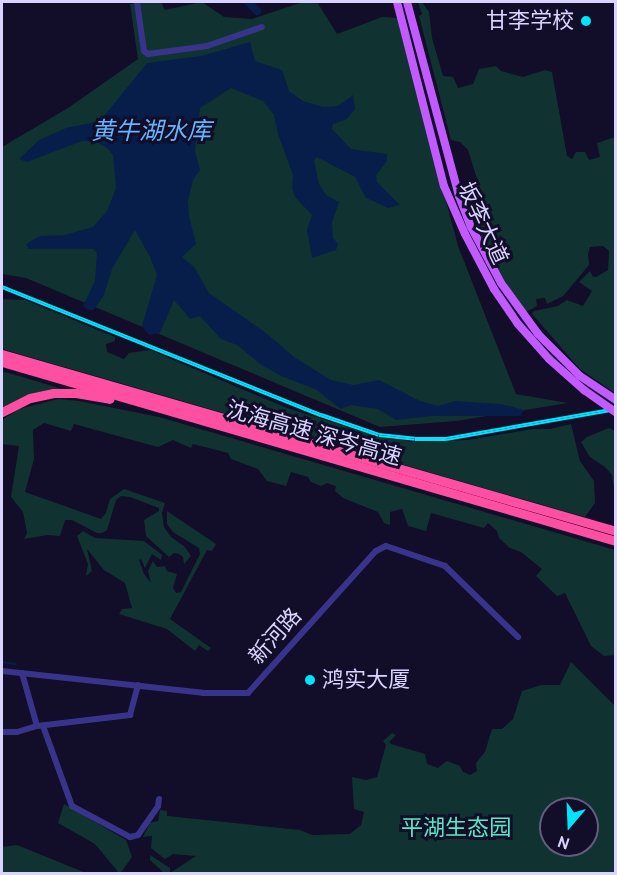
<!DOCTYPE html>
<html>
<head>
<meta charset="utf-8">
<style>
	body { margin:0 }
	#map { position:relative; width:617px; height:875px; overflow:hidden; background:#120d28; font-family:Cabin,"Noto Sans SC",sans-serif }
	div>[style] { position:absolute }
	.green>* { inset:0; background:#103331 }
	.water>* { inset:0; background:#061e49 }
	.stream>* { height:1.5px; margin:-0.75px; padding:0 0.75px; transform-origin:0.75px; border-radius:0.75px; background:#061e49 }
	.river>* { height:8px; margin:-4px; padding:0 4px; transform-origin:4px; border-radius:4px; background:#061e49 }
	.minor>* { height:6px; margin:-3px; padding:0 3px; transform-origin:3px; border-radius:3px; background:#38348b }
	.major>* { height:8px; margin:-4px; padding:0 4px; transform-origin:4px; border-radius:4px; background:#c25bff }
	.highway>* { height:9px; margin:-4.5px; padding:0 4.5px; transform-origin:4.5px; border-radius:4.5px; background:#ff4fa3 }
	.rail>* { height:4px; margin-top:-2px; transform-origin:0; background:repeating-linear-gradient(90deg,#120d28 0 4.5px,#00e5ff 0 9px); box-sizing:border-box; border-block:2px solid #00e5ff }
	.major-bridge>* { height:8px; margin:-4px; padding:0 4px; transform-origin:4px; border-radius:4px; background:#c25bff }
	.dots>* { width:16px; height:16px; translate:-50% -50%; box-sizing:border-box; border:3px solid #120d28; border-radius:50% }
	span { translate:-50% -50%; white-space:nowrap; text-align:center; line-height:1.15; -webkit-text-stroke:6px #120d28; paint-order:stroke }
	.poi-label { font-size:22px; color:#d9d4ff }
	.right { translate:-100% -50%; text-align:right }
	.left { translate:0 -50%; text-align:left }
	.street-label { font-size:22px; color:#d9d4ff }
	.park-label { font-size:22px; color:#55eac5 }
	.water-label { font-size:24px; color:#62b6ff; font-style:italic }
	.frame { position:absolute; inset:0; border:3px solid #d9d4ff; pointer-events:none }
	.north { position:absolute; left:539px; top:797px; width:60px; height:60px; box-sizing:border-box; background:#120d28; border:2px solid #625d7e; border-radius:50%; rotate:199deg; font-size:16px; font-weight:700; line-height:24px; text-align:center; color:#d9d4ff }
	.north::after { content:''; display:block; margin:auto; width:21px; height:27px; background:#00e5ff; clip-path:polygon(50% 0,100% 100%,50% 72%,0 100%) }
</style>
</head>
<body>
<div id="map">
	<div class="green">
		<i style="clip-path:polygon(145px 2px,161px 2px,165px 10px,202px 2px,224px 17px,252px 19px,303px 2px,317px 2px,337px 34px,382px 17px,397px 18px,458px 246px,516px 394px,568px 403px,456px 421px,380px 427px,26px 278px,2px 274px,2px 147px,68px 108px,138px 59px,130px 4px)"></i>
		<i style="clip-path:polygon(418px 2px,422px 2px,429px 12px,432px 38px,443px 76px,453px 77px,458px 88px,473px 84px,479px 69px,496px 66px,501px 71px,523px 77px,545px 70px,552px 72px,567px 156px,572px 159px,576px 152px,585px 152px,589px 160px,600px 157px,597px 143px,615px 137px,615px 393px,580px 369px,532px 314px,534px 311px,558px 306px,567px 300px,583px 306px,592px 291px,579px 282px,590px 271px,593px 277px,596px 277px,608px 270px,609px 251px,603px 246px,590px 247px,588px 254px,589px 265px,563px 296px,547px 304px,545px 298px,536px 299px,537px 306px,526px 312px,497px 270px,472px 216px,467px 195px,477px 179px,468px 150px,460px 142px,451px 140px,419px 16px,422px 14px)"></i>
		<i style="clip-path:polygon(2px 299px,25px 300px,115px 337px,115px 341px,106px 344px,107px 352px,124px 359px,129px 353px,150px 350px,287px 408px,379px 437px,413px 442px,468px 440px,532px 429px,550px 429px,571px 424px,580px 461px,594px 481px,595px 503px,585px 517px,2px 349px)"></i>
		<i style="clip-path:polygon(2px 371px,69px 391px,52px 393px,2px 411px)"></i>
		<i style="clip-path:polygon(58px 399px,79px 401px,159px 417px,615px 550px,615px 655px,604px 656px,591px 646px,565px 593px,557px 596px,536px 576px,542px 569px,521px 552px,510px 548px,499px 538px,497px 531px,488px 523px,484px 528px,431px 513px,426px 531px,408px 526px,402px 509px,390px 512px,390px 525px,384px 523px,378px 512px,343px 498px,335px 491px,336px 486px,327px 483px,321px 486px,311px 482px,308px 477px,291px 472px,286px 486px,267px 481px,258px 469px,231px 459px,228px 453px,193px 444px,191px 448px,173px 440px,158px 447px,74px 424px,71px 431px,44px 423px,33px 430px,34px 459px,25px 492px,101px 519px,106px 513px,110px 499px,124px 489px,165px 503px,162px 513px,164px 527px,171px 537px,185px 547px,191px 556px,184px 564px,183px 557px,179px 554px,174px 553px,169px 557px,146px 536px,144px 520px,159px 511px,159px 508px,130px 497px,121px 496px,116px 500px,107px 530px,102px 533px,97px 533px,72px 520px,65px 520px,60px 536px,47px 535px,24px 539px,27px 533px,23px 512px,11px 497px,19px 446px,2px 444px,2px 420px,19px 409px)"></i>
		<i style="clip-path:polygon(609px 428px,615px 431px,615px 495px,612px 475px,605px 467px,590px 457px,581px 442px,587px 437px)"></i>
		<i style="clip-path:polygon(167px 511px,216px 544px,212px 551px,207px 550px,170px 619px,211px 648px,208px 651px,199px 645px,195px 651px,167px 629px,119px 614px,122px 609px,132px 608px,125px 583px,104px 570px,87px 549px,92px 571px,86px 576px,88px 564px,77px 536px,83px 531px,95px 538px,144px 541px,162px 555px,161px 560px,152px 554px,145px 568px,141px 559px,139px 560px,144px 574px,151px 583px,148px 571px,153px 561px,157px 567px,165px 566px,167px 571px,177px 574px,173px 588px,176px 593px,181px 592px,200px 554px,199px 548px,173px 532px,167px 524px)"></i>
		<i style="clip-path:polygon(evenodd,571px 662px,615px 706px,615px 873px,164px 873px,150px 860px,150px 855px,170px 868px,170px 873px,196px 856px,173px 854px,165px 859px,151px 848px,152px 836px,143px 837px,150px 823px,158px 821px,160px 810px,167px 811px,167px 816px,300px 830px,312px 835px,350px 834px,361px 825px,364px 812px,354px 809px,352px 777px,366px 780px,377px 777px,386px 745px,383px 741px,392px 733px,396px 735px,389px 742px,391px 744px,425px 754px,427px 764px,438px 768px,447px 761px,460px 766px,463px 772px,470px 775px,477px 771px,476px 763px,485px 752px,492px 729px,502px 729px,513px 719px,522px 691px,541px 685px,560px 685px,571px 662px,551px 809px,587px 809px,587px 845px,551px 845px,551px 809px)"></i>
		<i style="clip-path:polygon(64px 804px,126px 840px,132px 857px,122px 871px,119px 873px,95px 844px,58px 823px)"></i>
		<i style="clip-path:polygon(17px 845px,86px 873px,2px 874px,2px 847px)"></i>
	</div>
	<div class="water">
		<i style="clip-path:polygon(250px 42px,255px 61px,282px 70px,289px 91px,303px 101px,323px 107px,338px 106px,353px 95px,355px 109px,347px 119px,333px 124px,332px 129px,351px 149px,387px 154px,387px 161px,376px 175px,377px 182px,400px 205px,388px 208px,366px 198px,355px 177px,317px 157px,314px 160px,319px 184px,326px 195px,339px 202px,332px 223px,333px 238px,338px 244px,336px 250px,312px 258px,307px 230px,312px 215px,295px 197px,292px 188px,293px 175px,278px 134px,274px 115px,263px 101px,231px 88px,200px 108px,195px 151px,200px 170px,193px 180px,188px 201px,189px 216px,196px 244px,182px 257px,194px 267px,209px 293px,266px 333px,294px 357px,331px 380px,353px 385px,379px 380px,420px 401px,438px 406px,455px 401px,501px 404px,524px 410px,520px 416px,432px 416px,396px 420px,378px 409px,351px 405px,341px 409px,315px 389px,281px 376px,260px 364px,237px 345px,221px 339px,200px 316px,190px 319px,174px 300px,160px 333px,149px 335px,142px 326px,157px 275px,150px 257px,135px 230px,112px 269px,104px 295px,94px 310px,88px 310px,83px 306px,95px 281px,97px 252px,93px 249px,29px 249px,26px 244px,40px 236px,65px 235px,93px 227px,107px 211px,116px 188px,113px 155px,107px 148px,96px 142px,82px 141px,27px 162px,19px 159px,39px 140px,66px 128px,100px 121px,147px 63px,201px 56px)"></i>
	</div>
	<div class="stream">
		<i style="left:2px;top:662px;width:14px;rotate:8deg"></i>
	</div>
	<div class="river">
		<i style="left:248px;top:2px;width:13px;rotate:45deg"></i>
	</div>
	<div class="minor">
		<i style="left:137px;top:2px;width:49px;rotate:81.9deg"></i>
		<i style="left:144px;top:51px;width:5px;rotate:37deg"></i>
		<i style="left:148px;top:54px;width:60px;rotate:-7.7deg"></i>
		<i style="left:207px;top:46px;width:58px;rotate:-19.1deg"></i>
		<i style="left:2px;top:671px;width:202px;rotate:6.2deg"></i>
		<i style="left:203px;top:693px;width:45px"></i>
		<i style="left:248px;top:693px;width:191px;rotate:-48deg"></i>
		<i style="left:376px;top:551px;width:11px;rotate:-27deg"></i>
		<i style="left:386px;top:546px;width:62px;rotate:18.7deg"></i>
		<i style="left:445px;top:566px;width:102px;rotate:44.2deg"></i>
		<i style="left:22px;top:673px;width:55px;rotate:74.2deg"></i>
		<i style="left:43px;top:726px;width:85px;rotate:70.1deg"></i>
		<i style="left:72px;top:806px;width:66px;rotate:28.1deg"></i>
		<i style="left:130px;top:837px;width:8px;rotate:-14deg"></i>
		<i style="left:138px;top:835px;width:35px;rotate:-55deg"></i>
		<i style="left:158px;top:806px;width:7px;rotate:-82deg"></i>
		<i style="left:2px;top:732px;width:15px"></i>
		<i style="left:17px;top:732px;width:21px;rotate:-17deg"></i>
		<i style="left:37px;top:726px;width:94px;rotate:-6.7deg"></i>
		<i style="left:130px;top:715px;width:31px;rotate:-75deg"></i>
	</div>
	<div class="major">
		<i style="left:397px;top:2px;width:190px;rotate:75.7deg"></i>
		<i style="left:444px;top:186px;width:52px;rotate:66.4deg"></i>
		<i style="left:465px;top:234px;width:62px;rotate:62.2deg"></i>
		<i style="left:494px;top:289px;width:42px;rotate:55.6deg"></i>
		<i style="left:518px;top:324px;width:47px;rotate:48.5deg"></i>
		<i style="left:549px;top:359px;width:47px;rotate:41.5deg"></i>
		<i style="left:407px;top:2px;width:201px;rotate:75deg"></i>
		<i style="left:459px;top:196px;width:33px;rotate:69deg"></i>
		<i style="left:471px;top:227px;width:64px;rotate:61.8deg"></i>
		<i style="left:501px;top:283px;width:63px;rotate:54deg"></i>
		<i style="left:538px;top:334px;width:59px;rotate:45deg"></i>
		<i style="left:580px;top:376px;width:43px;rotate:33.7deg"></i>
	</div>
	<div class="highway">
		<i style="left:2px;top:354px;width:639px;rotate:16.08deg"></i>
		<i style="left:2px;top:362px;width:640px;rotate:16.25deg"></i>
		<i style="left:2px;top:412px;width:31px;rotate:-27deg"></i>
		<i style="left:30px;top:398px;width:24px;rotate:-12deg"></i>
		<i style="left:53px;top:393px;width:23px"></i>
		<i style="left:76px;top:393px;width:34px;rotate:10deg"></i>
	</div>
	<div class="rail">
		<i style="left:2px;top:287px;width:344px;rotate:21.9deg"></i>
		<i style="left:321px;top:415px;width:61px;rotate:19deg"></i>
		<i style="left:379px;top:435px;width:36px;rotate:6deg"></i>
		<i style="left:415px;top:439px;width:31px"></i>
		<i style="left:446px;top:439px;width:173px;rotate:-10deg"></i>
	</div>
	<div class="major-bridge">
		<i style="left:584px;top:390px;width:39px;rotate:35deg"></i>
	</div>
	<div class="dots">
		<i style="left:586px;top:21px;background:#00e5ff"></i>
		<i style="left:310px;top:680px;background:#00e5ff"></i>
	</div>
	<div class="poi-label">
		<span class="right" style="left:574px;top:21px">甘李学校</span>
		<span class="left" style="left:322px;top:680px">鸿实大厦</span>
	</div>
	<div class="street-label">
		<span style="left:483px;top:223px;rotate:65deg">坂李大道</span>
		<span style="left:314px;top:433px;rotate:16deg">沈海高速 深岑高速</span>
		<span style="left:275px;top:636px;rotate:-48deg">新河路</span>
	</div>
	<div class="park-label">
		<span style="left:456px;top:828px">平湖生态园</span>
	</div>
	<div class="water-label">
		<span style="left:151px;top:131px">黄牛湖水库</span>
	</div>
	<div class="frame"></div>
	<div class="north">N</div>
</div>
</body>
</html>
